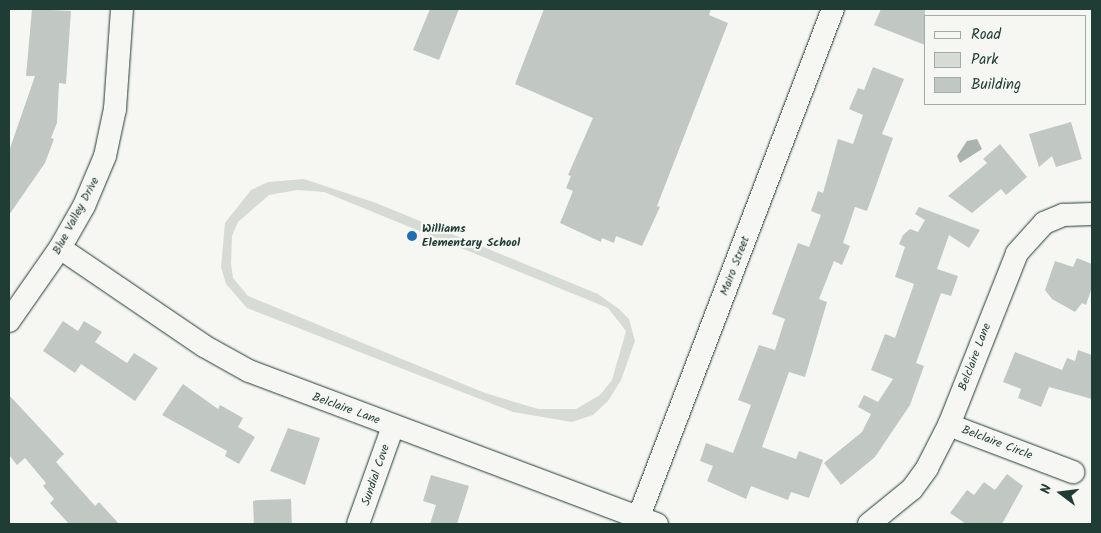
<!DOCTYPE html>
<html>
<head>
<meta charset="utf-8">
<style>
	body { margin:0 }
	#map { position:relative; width:1101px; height:533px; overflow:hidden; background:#f6f6f2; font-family:Kalam,sans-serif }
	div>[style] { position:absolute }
	.green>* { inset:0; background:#d6dbd6 }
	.water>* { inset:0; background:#aab3ae }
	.building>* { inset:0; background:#c1c8c3; transform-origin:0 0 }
	.roads { filter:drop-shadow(0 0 1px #1f3d34) drop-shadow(0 0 1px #1f3d34) }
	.minor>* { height:22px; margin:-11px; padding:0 11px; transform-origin:11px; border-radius:11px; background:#f6f6f2 }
	.dots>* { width:14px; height:14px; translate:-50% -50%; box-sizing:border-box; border:2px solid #f6f6f2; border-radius:50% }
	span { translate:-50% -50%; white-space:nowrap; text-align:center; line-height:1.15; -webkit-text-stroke:4.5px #f6f6f2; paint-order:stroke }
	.street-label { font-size:12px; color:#1f3d34 }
	.poi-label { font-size:12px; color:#1f3d34; font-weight:700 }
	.left { translate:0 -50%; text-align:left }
	.frame { position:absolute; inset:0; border:10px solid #1f3d34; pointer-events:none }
	.legend { position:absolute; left:924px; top:15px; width:162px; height:90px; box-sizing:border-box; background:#f6f6f2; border:1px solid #a0aca6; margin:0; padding:6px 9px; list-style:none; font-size:15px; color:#1f3d34 }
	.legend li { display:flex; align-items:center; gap:10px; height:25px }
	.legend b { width:25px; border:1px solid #a0aca6 }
	.north { position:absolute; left:1036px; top:468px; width:50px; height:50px; -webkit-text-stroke:4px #f6f6f2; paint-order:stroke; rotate:285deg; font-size:14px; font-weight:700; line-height:20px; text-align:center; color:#1f3d34 }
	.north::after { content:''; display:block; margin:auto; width:18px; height:22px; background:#1f3d34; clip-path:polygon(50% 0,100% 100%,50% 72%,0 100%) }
</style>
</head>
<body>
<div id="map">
	<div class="green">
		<i style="clip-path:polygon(evenodd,304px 179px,376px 203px,598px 294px,619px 309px,629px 319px,635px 341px,621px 380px,608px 401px,593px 415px,572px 422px,513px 412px,247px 308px,226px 284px,221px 267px,225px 223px,251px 190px,268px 182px,304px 179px,297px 190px,324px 192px,608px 308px,626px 331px,612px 380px,600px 395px,576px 409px,538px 409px,485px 393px,248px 296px,233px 278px,231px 264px,232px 236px,238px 222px,269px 195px,297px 190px)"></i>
	</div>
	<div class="water">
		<i style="clip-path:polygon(977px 139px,982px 149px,960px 163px,957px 156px,967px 141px)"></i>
	</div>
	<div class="building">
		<i style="clip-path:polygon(32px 9px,71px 11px,66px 84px,59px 83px,57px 123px,51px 138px,54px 139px,45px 163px,9px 215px,9px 151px,35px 76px,26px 76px)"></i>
		<i style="clip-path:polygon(430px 9px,459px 9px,439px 60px,413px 50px)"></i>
		<i style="clip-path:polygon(544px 9px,711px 9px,709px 15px,728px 23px,657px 206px,660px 207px,642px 246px,616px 236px,614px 243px,602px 238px,601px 242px,560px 223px,573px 191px,566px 188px,571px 176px,568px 175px,593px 118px,515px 84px)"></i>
		<i style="clip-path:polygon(881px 9px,925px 9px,925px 45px,874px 25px)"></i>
		<i style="clip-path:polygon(873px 67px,904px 79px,882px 134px,893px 138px,867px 211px,855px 207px,843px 243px,850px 246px,842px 265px,834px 261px,819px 299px,827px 302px,805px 377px,789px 372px,762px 447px,796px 459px,799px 451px,823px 460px,809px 498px,791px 492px,788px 500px,751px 486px,746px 499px,707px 481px,713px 466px,700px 461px,706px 443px,733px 453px,751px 405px,738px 400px,759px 345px,775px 350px,785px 319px,772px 314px,798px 243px,809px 247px,821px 215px,811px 211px,818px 191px,823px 193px,838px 139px,853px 144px,863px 115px,849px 109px,858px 88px,864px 90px)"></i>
		<i style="clip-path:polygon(1071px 122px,1082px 159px,1056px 167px,1052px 156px,1039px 167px,1029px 134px)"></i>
		<i style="clip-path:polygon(1000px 144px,1027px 177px,1006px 195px,1001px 189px,972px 213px,948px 196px,987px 163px,983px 159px)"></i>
		<i style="clip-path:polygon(919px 207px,980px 230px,969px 248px,949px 235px,937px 269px,958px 276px,951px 296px,941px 293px,916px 363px,924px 366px,910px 405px,875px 457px,841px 485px,824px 463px,862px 432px,871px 414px,858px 407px,864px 395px,878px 402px,893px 379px,871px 370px,885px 334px,895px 338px,914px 284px,895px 277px,905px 247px,899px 244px,903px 235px,910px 229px,918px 232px,925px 220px,915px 214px)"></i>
		<i style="clip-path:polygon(1077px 258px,1092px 264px,1092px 287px,1086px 305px,1082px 303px,1075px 312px,1052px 299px,1045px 290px,1055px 261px,1073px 267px)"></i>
		<i style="clip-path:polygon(63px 321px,78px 331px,84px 321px,102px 332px,95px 342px,127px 363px,134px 353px,158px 368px,135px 401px,81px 364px,75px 373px,43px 351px)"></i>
		<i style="clip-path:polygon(1078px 350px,1092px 355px,1092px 399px,1049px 387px,1041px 407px,1018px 398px,1021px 389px,1003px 382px,1015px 352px,1062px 370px,1067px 358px,1075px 361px)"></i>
		<i style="clip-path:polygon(183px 384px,218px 409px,220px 405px,243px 418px,238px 427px,255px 437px,239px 464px,225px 456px,227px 451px,162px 415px)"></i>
		<i style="clip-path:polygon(9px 395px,64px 454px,56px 462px,95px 506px,99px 502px,119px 524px,69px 524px,50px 503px,54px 499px,43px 486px,46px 483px,25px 458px,17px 465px,9px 455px)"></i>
		<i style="clip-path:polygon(288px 428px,320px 438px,305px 485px,270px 471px)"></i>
		<i style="clip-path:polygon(1007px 474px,1023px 486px,1002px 524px,966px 524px,950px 513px,967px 490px,974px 495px,984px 482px,995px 490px)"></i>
		<i style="clip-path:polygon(431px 475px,469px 486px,457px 524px,430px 524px,436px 505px,423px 501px)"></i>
		<i style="left:291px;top:499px;width:25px;height:38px;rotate:88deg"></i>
	</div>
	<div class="roads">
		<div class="minor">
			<i style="left:60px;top:248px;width:174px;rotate:34.2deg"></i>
			<i style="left:204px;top:346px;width:51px;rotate:29.1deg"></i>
			<i style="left:249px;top:371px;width:436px;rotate:20.6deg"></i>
			<i style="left:9px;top:321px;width:89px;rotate:-55.1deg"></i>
			<i style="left:60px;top:248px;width:48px;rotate:-60.3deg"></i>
			<i style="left:84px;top:206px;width:54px;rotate:-67.2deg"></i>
			<i style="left:105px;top:156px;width:48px;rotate:-78deg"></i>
			<i style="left:115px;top:109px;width:100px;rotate:-86deg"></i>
			<i style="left:949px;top:425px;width:133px;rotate:20.8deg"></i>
			<i style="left:358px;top:524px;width:104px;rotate:-70.3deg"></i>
			<i style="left:636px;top:524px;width:551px;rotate:-69.07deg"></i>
			<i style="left:869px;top:524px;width:55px;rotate:-39.1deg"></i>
			<i style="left:912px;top:489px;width:26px;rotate:-54deg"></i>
			<i style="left:927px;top:468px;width:48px;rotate:-62.9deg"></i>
			<i style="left:949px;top:425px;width:185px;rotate:-68.4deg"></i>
			<i style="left:1017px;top:253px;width:40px;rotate:-48deg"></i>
			<i style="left:1044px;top:223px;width:21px;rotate:-23deg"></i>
			<i style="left:1063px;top:215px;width:29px;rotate:-2deg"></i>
		</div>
	</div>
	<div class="dots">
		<i style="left:412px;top:236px;background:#1f6fb2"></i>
	</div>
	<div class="street-label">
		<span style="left:76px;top:216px;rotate:-62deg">Blue Valley Drive</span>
		<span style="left:735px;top:266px;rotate:-69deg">Mairo Street</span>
		<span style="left:975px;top:357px;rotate:-69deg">Belclaire Lane</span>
		<span style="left:346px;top:409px;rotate:20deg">Belclaire Lane</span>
		<span style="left:997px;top:443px;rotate:21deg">Belclaire Circle</span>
		<span style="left:376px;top:475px;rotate:-71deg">Sundial Cove</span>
	</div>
	<div class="poi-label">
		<span class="left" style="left:422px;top:236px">Williams<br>Elementary School</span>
	</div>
	<div class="frame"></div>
	<ul class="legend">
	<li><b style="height:6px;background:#f6f6f2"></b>Road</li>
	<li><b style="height:14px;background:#d6dbd6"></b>Park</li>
	<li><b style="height:14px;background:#c1c8c3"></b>Building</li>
	</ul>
	<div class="north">N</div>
</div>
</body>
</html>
